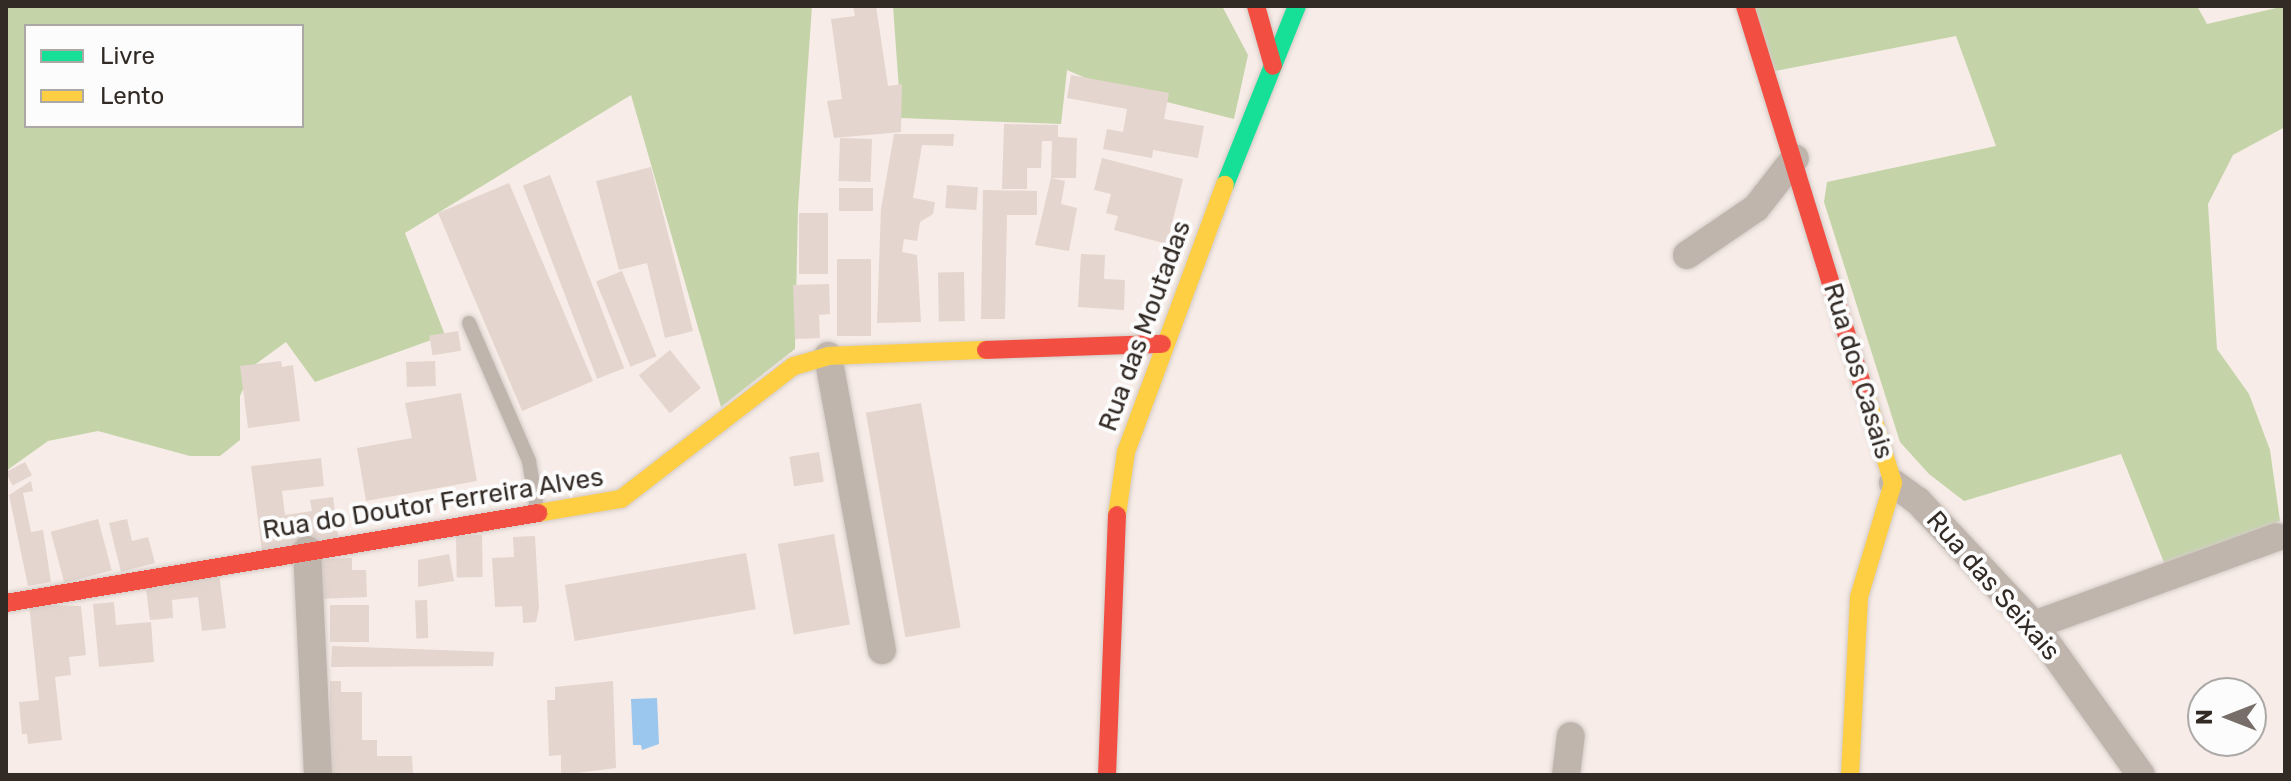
<!DOCTYPE html>
<html>
<head>
<meta charset="utf-8">
<style>
	body { margin:0 }
	#map { position:relative; width:2291px; height:781px; overflow:hidden; background:#f7ece7; font-family:Rubik,sans-serif }
	div>[style] { position:absolute }
	.forest>* { inset:0; background:#c4d4a8 }
	.water>* { inset:0; background:#9bc7ef }
	.building>* { inset:0; background:#e4d5ce; transform-origin:0 0 }
	.roads { filter:drop-shadow(0 0 2px #d2cac6) drop-shadow(0 0 2px #d2cac6) }
	.lane>* { height:14px; margin:-7px; padding:0 7px; transform-origin:7px; border-radius:7px; background:#c0b5ac }
	.street>* { height:28px; margin:-14px; padding:0 14px; transform-origin:14px; border-radius:14px; background:#c0b5ac }
	.fast>* { height:18px; margin:-9px; padding:0 9px; transform-origin:9px; border-radius:9px; background:#16e098 }
	.slow>* { height:18px; margin:-9px; padding:0 9px; transform-origin:9px; border-radius:9px; background:#ffcf43 }
	.jam>* { height:18px; margin:-9px; padding:0 9px; transform-origin:9px; border-radius:9px; background:#f24e42 }
	span { translate:-50% -50%; white-space:nowrap; text-align:center; line-height:1.15; -webkit-text-stroke:8px #fcfcfc; paint-order:stroke }
	.street-label { font-size:26px; color:#322a25 }
	.frame { position:absolute; inset:0; border:8px solid #322a25; pointer-events:none }
	.legend { position:absolute; left:24px; top:24px; width:280px; height:104px; box-sizing:border-box; background:#fcfcfc; border:2px solid #aba8a6; margin:0; padding:10px 14px; list-style:none; font-size:24px; color:#322a25 }
	.legend li { display:flex; align-items:center; gap:16px; height:40px }
	.legend b { width:40px; border:2px solid #aba8a6 }
	.north { position:absolute; left:2187px; top:677px; width:80px; height:80px; box-sizing:border-box; background:#fcfcfc; border:2px solid #aba8a6; border-radius:50%; rotate:270deg; font-size:22px; font-weight:700; line-height:32px; text-align:center; color:#322a25 }
	.north::after { content:''; display:block; margin:auto; width:28px; height:36px; background:#776e69; clip-path:polygon(50% 0,100% 100%,50% 72%,0 100%) }
</style>
</head>
<body>
<div id="map">
	<div class="forest">
		<i style="clip-path:polygon(evenodd,6px 6px,812px 6px,798px 207px,795px 349px,721px 407px,631px 95px,405px 233px,445px 335px,315px 382px,286px 342px,253px 366px,240px 396px,240px 440px,220px 456px,190px 456px,98px 431px,48px 441px,6px 471px,6px 6px,26px 26px,302px 26px,302px 126px,26px 126px,26px 26px)"></i>
		<i style="clip-path:polygon(893px 6px,1222px 6px,1248px 55px,1234px 119px,1104px 86px,1067px 70px,1061px 124px,901px 118px)"></i>
		<i style="clip-path:polygon(1752px 6px,2197px 6px,2207px 24px,2285px 6px,2285px 127px,2233px 155px,2208px 204px,2217px 349px,2249px 394px,2270px 450px,2280px 521px,2165px 565px,2121px 454px,1964px 501px,1929px 474px,1900px 442px,1824px 202px,1827px 182px,1996px 146px,1956px 36px,1775px 71px)"></i>
	</div>
	<div class="water">
		<i style="clip-path:polygon(657px 698px,659px 744px,642px 750px,641px 745px,633px 745px,631px 699px)"></i>
	</div>
	<div class="building">
		<i style="clip-path:polygon(853px 6px,876px 6px,888px 86px,902px 84px,901px 132px,834px 138px,827px 101px,842px 99px,831px 19px,855px 16px)"></i>
		<i style="clip-path:polygon(1071px 75px,1169px 93px,1164px 119px,1204px 126px,1198px 158px,1153px 150px,1152px 158px,1103px 149px,1107px 129px,1123px 132px,1127px 109px,1067px 98px)"></i>
		<i style="clip-path:polygon(1004px 124px,1058px 125px,1058px 137px,1077px 138px,1076px 178px,1051px 178px,1065px 181px,1061px 204px,1077px 208px,1069px 251px,1035px 245px,1051px 178px,1052px 141px,1042px 141px,1041px 168px,1027px 168px,1027px 189px,1002px 189px)"></i>
		<i style="clip-path:polygon(894px 134px,954px 134px,953px 146px,922px 145px,913px 198px,935px 202px,933px 214px,920px 222px,917px 241px,904px 239px,902px 252px,917px 255px,921px 322px,877px 323px,881px 209px)"></i>
		<i style="left:840px;top:138px;width:32px;height:43px;rotate:2deg"></i>
		<i style="clip-path:polygon(1102px 158px,1183px 179px,1167px 244px,1114px 230px,1118px 216px,1106px 213px,1111px 194px,1094px 190px)"></i>
		<i style="clip-path:polygon(651px 167px,693px 331px,665px 338px,647px 263px,619px 270px,596px 181px)"></i>
		<i style="left:550px;top:175px;width:207px;height:29px;rotate:69deg"></i>
		<i style="left:509px;top:183px;width:215px;height:77px;rotate:67deg"></i>
		<i style="left:947px;top:185px;width:31px;height:23px;rotate:4deg"></i>
		<i style="left:873px;top:188px;width:23px;height:34px;rotate:90deg"></i>
		<i style="clip-path:polygon(983px 190px,1037px 191px,1037px 215px,1007px 215px,1005px 319px,981px 319px)"></i>
		<i style="left:799px;top:213px;width:29px;height:61px"></i>
		<i style="clip-path:polygon(1081px 254px,1105px 255px,1104px 279px,1125px 280px,1124px 310px,1078px 307px)"></i>
		<i style="left:837px;top:259px;width:34px;height:77px"></i>
		<i style="left:622px;top:271px;width:92px;height:28px;rotate:68deg"></i>
		<i style="left:964px;top:272px;width:49px;height:26px;rotate:89deg"></i>
		<i style="clip-path:polygon(829px 284px,830px 314px,819px 315px,820px 338px,795px 339px,793px 285px)"></i>
		<i style="left:458px;top:331px;width:20px;height:29px;rotate:81deg"></i>
		<i style="left:670px;top:350px;width:49px;height:40px;rotate:51deg"></i>
		<i style="clip-path:polygon(281px 361px,282px 367px,293px 365px,300px 421px,248px 428px,240px 366px)"></i>
		<i style="left:435px;top:361px;width:25px;height:29px;rotate:88deg"></i>
		<i style="clip-path:polygon(461px 393px,477px 481px,366px 501px,357px 448px,412px 438px,405px 403px)"></i>
		<i style="left:921px;top:403px;width:228px;height:56px;rotate:80deg"></i>
		<i style="left:819px;top:452px;width:30px;height:30px;rotate:81deg"></i>
		<i style="clip-path:polygon(321px 458px,324px 486px,282px 491px,285px 515px,312px 511px,310px 500px,333px 497px,339px 541px,262px 551px,251px 466px)"></i>
		<i style="left:25px;top:462px;width:15px;height:22px;rotate:62deg"></i>
		<i style="clip-path:polygon(31px 481px,33px 491px,23px 493px,31px 532px,43px 530px,51px 582px,28px 586px,9px 495px)"></i>
		<i style="left:98px;top:519px;width:53px;height:49px;rotate:75deg"></i>
		<i style="clip-path:polygon(127px 519px,132px 541px,148px 537px,155px 563px,121px 572px,109px 523px)"></i>
		<i style="left:834px;top:534px;width:92px;height:57px;rotate:80deg"></i>
		<i style="left:482px;top:535px;width:42px;height:26px;rotate:89deg"></i>
		<i style="clip-path:polygon(535px 536px,539px 608px,536px 622px,523px 623px,522px 606px,495px 607px,492px 558px,514px 557px,513px 537px)"></i>
		<i style="left:746px;top:553px;width:57px;height:184px;rotate:80deg"></i>
		<i style="clip-path:polygon(449px 554px,454px 581px,418px 587px,418px 560px)"></i>
		<i style="clip-path:polygon(352px 558px,352px 570px,366px 570px,367px 597px,320px 599px,319px 559px)"></i>
		<i style="clip-path:polygon(219px 573px,226px 628px,202px 631px,198px 597px,172px 600px,173px 618px,150px 620px,145px 582px)"></i>
		<i style="left:427px;top:600px;width:38px;height:12px;rotate:88deg"></i>
		<i style="clip-path:polygon(114px 602px,116px 625px,151px 622px,154px 662px,99px 667px,93px 604px)"></i>
		<i style="clip-path:polygon(29px 604px,81px 606px,86px 655px,69px 657px,71px 675px,55px 677px,62px 740px,28px 744px,27px 734px,22px 734px,19px 702px,39px 700px)"></i>
		<i style="left:369px;top:605px;width:37px;height:39px;rotate:90deg"></i>
		<i style="clip-path:polygon(332px 646px,494px 652px,493px 666px,331px 667px)"></i>
		<i style="clip-path:polygon(330px 681px,341px 681px,341px 692px,362px 692px,362px 740px,377px 740px,377px 756px,412px 756px,413px 775px,330px 775px)"></i>
		<i style="clip-path:polygon(613px 681px,616px 768px,561px 775px,561px 755px,549px 756px,547px 700px,555px 700px,555px 687px)"></i>
	</div>
	<div class="roads">
		<div class="lane">
			<i style="left:469px;top:323px;width:150px;rotate:66.5deg"></i>
			<i style="left:529px;top:461px;width:49px;rotate:80.5deg"></i>
		</div>
		<div class="street">
			<i style="left:1687px;top:255px;width:83px;rotate:-34.3deg"></i>
			<i style="left:1756px;top:208px;width:63px;rotate:-52deg"></i>
			<i style="left:828px;top:356px;width:299px;rotate:79.6deg"></i>
			<i style="left:1893px;top:483px;width:31px;rotate:36deg"></i>
			<i style="left:1918px;top:501px;width:170px;rotate:46.9deg"></i>
			<i style="left:2034px;top:625px;width:184px;rotate:54.5deg"></i>
			<i style="left:307px;top:550px;width:225px;rotate:87.2deg"></i>
			<i style="left:2034px;top:625px;width:258px;rotate:-19.9deg"></i>
			<i style="left:1566px;top:775px;width:39px;rotate:-83deg"></i>
		</div>
		<div class="fast">
			<i style="left:1225px;top:185px;width:193px;rotate:-68.1deg"></i>
		</div>
		<div class="slow">
			<i style="left:538px;top:513px;width:84px;rotate:-9.6deg"></i>
			<i style="left:621px;top:499px;width:218px;rotate:-37.6deg"></i>
			<i style="left:794px;top:366px;width:35px;rotate:-16deg"></i>
			<i style="left:828px;top:356px;width:158px;rotate:-2.2deg"></i>
			<i style="left:1117px;top:515px;width:64px;rotate:-81.9deg"></i>
			<i style="left:1126px;top:452px;width:285px;rotate:-69.7deg"></i>
			<i style="left:1850px;top:775px;width:178px;rotate:-87.1deg"></i>
			<i style="left:1859px;top:597px;width:119px;rotate:-73.4deg"></i>
			<i style="left:1893px;top:483px;width:91px;rotate:-107.2deg"></i>
		</div>
		<div class="jam">
			<i style="left:1256px;top:6px;width:62px;rotate:74.2deg"></i>
			<i style="left:1745px;top:6px;width:408px;rotate:72.8deg"></i>
			<i style="left:986px;top:350px;width:176px;rotate:-2deg"></i>
			<i style="left:6px;top:603px;width:540px;rotate:-9.6deg"></i>
			<i style="left:1107px;top:775px;width:260px;rotate:-87.8deg"></i>
		</div>
	</div>
	<div class="street-label">
		<span style="left:1145px;top:326px;rotate:-70deg">Rua das Moutadas</span>
		<span style="left:1858px;top:371px;rotate:73deg">Rua dos Casais</span>
		<span style="left:433px;top:504px;rotate:-9deg">Rua do Doutor Ferreira Alves</span>
		<span style="left:1993px;top:586px;rotate:49deg">Rua das Seixais</span>
	</div>
	<div class="frame"></div>
	<ul class="legend">
	<li><b style="height:10px;background:#16e098"></b>Livre</li>
	<li><b style="height:10px;background:#ffcf43"></b>Lento</li>
	</ul>
	<div class="north">N</div>
</div>
</body>
</html>
